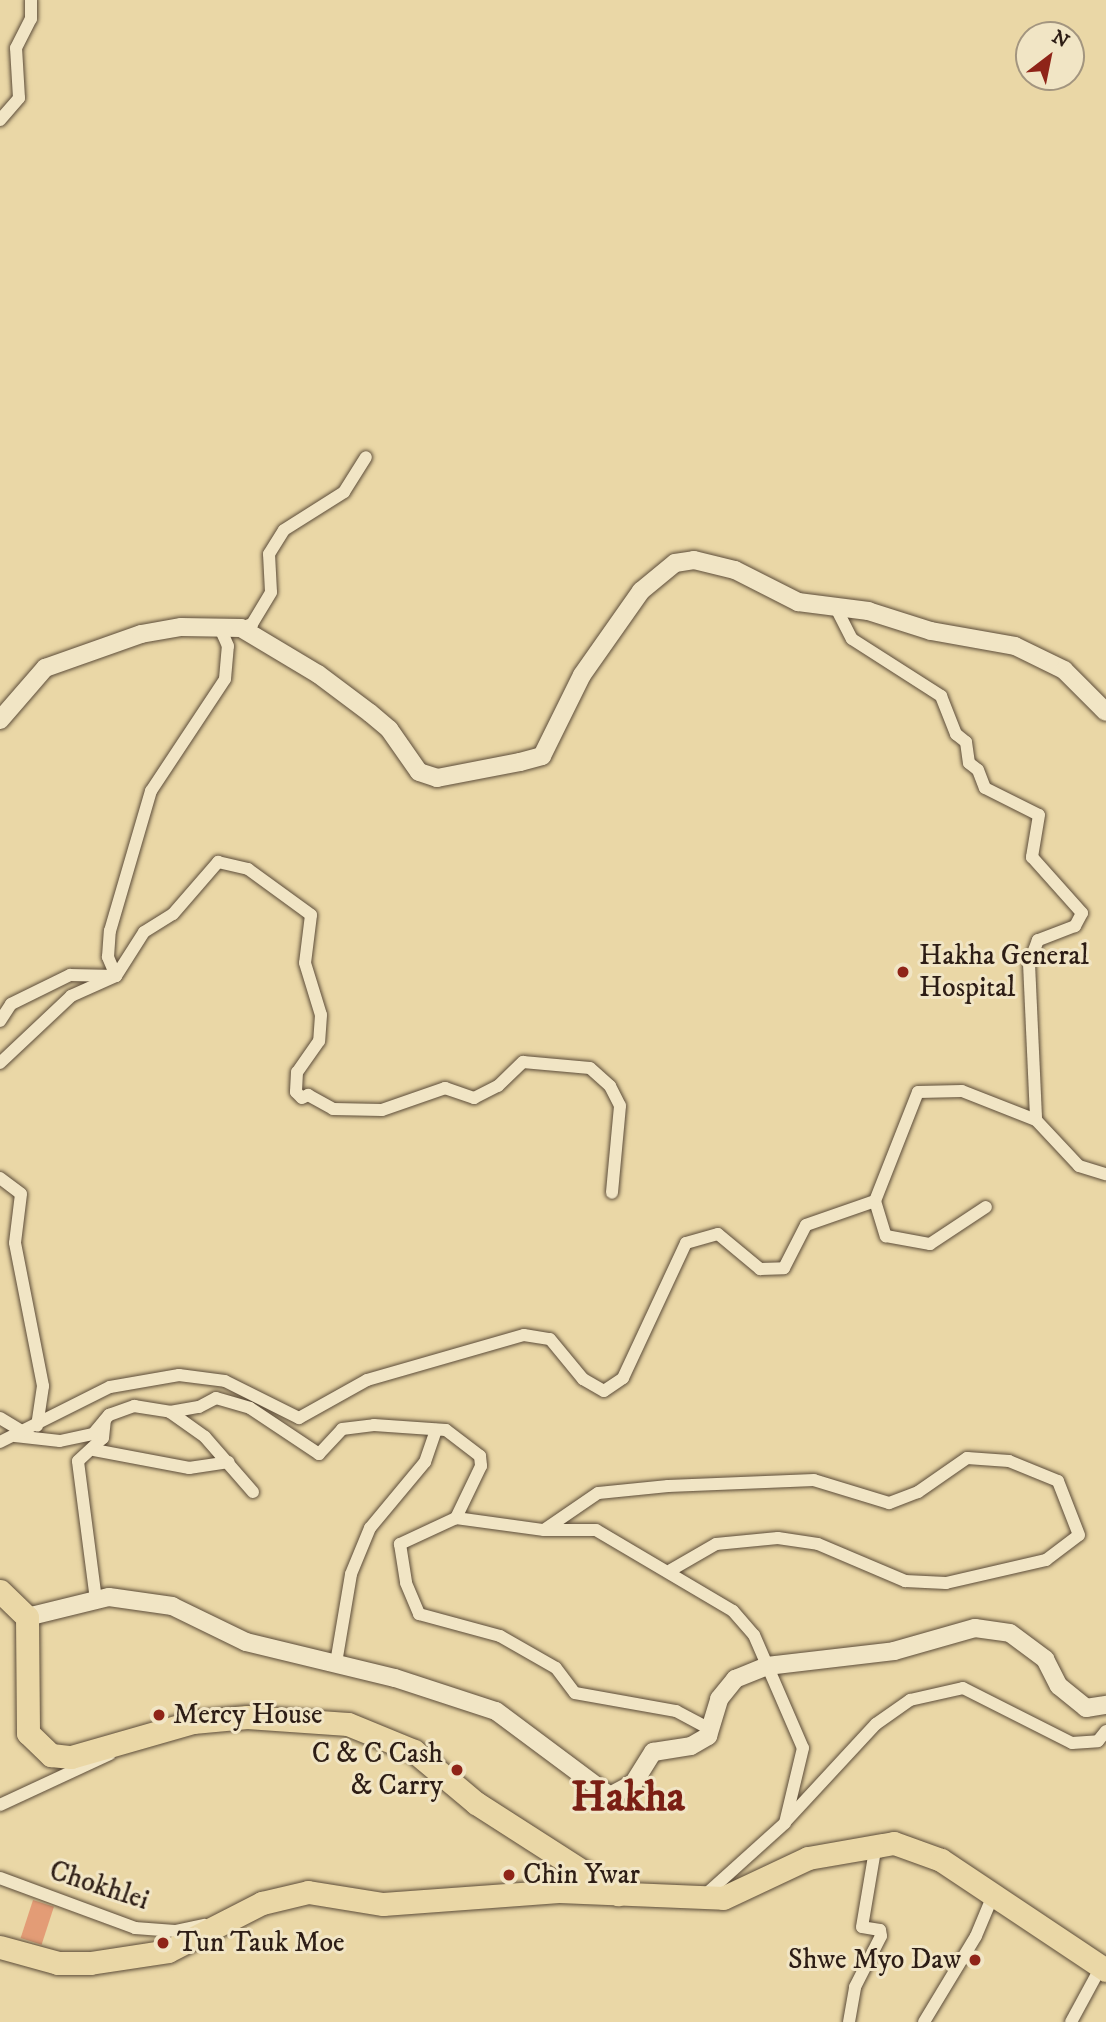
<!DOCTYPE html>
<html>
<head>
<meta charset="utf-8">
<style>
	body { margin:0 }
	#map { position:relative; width:1106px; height:2022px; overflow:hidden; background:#ead7a6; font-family:"IM FELL DW Pica",serif }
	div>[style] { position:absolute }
	.building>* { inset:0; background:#e39c76; transform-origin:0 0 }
	.roads { filter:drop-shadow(0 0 2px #5c4c39) drop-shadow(0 0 2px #5c4c39) }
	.street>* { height:12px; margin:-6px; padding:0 6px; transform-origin:6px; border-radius:6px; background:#f1e5c5 }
	.secondary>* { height:18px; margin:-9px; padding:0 9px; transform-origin:9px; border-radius:9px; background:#f1e5c5 }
	.highway>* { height:23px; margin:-11.5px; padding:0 11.5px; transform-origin:11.5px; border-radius:11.5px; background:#ead7a6 }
	.dots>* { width:19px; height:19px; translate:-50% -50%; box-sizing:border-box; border:4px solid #f1e5c5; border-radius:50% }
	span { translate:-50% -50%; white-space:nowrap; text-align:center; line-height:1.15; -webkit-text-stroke:6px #f1e5c5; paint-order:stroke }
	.poi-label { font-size:28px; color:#2d1d15 }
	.left { translate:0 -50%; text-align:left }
	.right { translate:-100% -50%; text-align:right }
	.street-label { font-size:28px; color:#2d1d15 }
	.town-label { font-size:42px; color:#7a1f14; font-weight:700 }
	.north { position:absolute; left:1015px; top:21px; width:70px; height:70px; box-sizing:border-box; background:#f1e5c5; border:2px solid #a3957f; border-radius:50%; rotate:32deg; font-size:19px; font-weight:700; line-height:28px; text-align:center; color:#2d1d15 }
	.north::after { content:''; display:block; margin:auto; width:24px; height:32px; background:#8f2418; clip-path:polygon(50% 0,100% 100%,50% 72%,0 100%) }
</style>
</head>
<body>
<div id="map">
	<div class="building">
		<i style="left:33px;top:1900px;width:22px;height:40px;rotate:18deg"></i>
	</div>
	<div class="roads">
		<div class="street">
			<i style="left:0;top:120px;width:29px;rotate:-49deg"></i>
			<i style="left:19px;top:98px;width:50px;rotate:-93.4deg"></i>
			<i style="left:16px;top:48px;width:33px;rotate:-63deg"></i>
			<i style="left:31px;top:19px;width:19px;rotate:-90deg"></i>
			<i style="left:834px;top:604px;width:39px;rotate:63deg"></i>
			<i style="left:852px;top:639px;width:106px;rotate:32.6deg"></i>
			<i style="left:941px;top:696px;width:41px;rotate:68.5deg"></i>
			<i style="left:956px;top:734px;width:13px;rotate:39deg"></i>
			<i style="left:966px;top:742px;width:21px;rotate:82deg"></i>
			<i style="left:969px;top:763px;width:11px;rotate:38deg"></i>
			<i style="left:978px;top:770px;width:19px;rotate:69deg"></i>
			<i style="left:985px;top:788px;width:60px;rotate:26.6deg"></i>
			<i style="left:1039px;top:815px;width:43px;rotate:99.5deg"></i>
			<i style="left:1032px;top:857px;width:75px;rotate:48.2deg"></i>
			<i style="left:1082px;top:913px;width:15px;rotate:118deg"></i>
			<i style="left:1075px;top:926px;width:40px;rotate:159deg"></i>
			<i style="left:1038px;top:940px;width:25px;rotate:111deg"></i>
			<i style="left:1029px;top:963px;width:157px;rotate:87.4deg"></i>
			<i style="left:241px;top:628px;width:12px;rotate:-20deg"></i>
			<i style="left:252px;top:624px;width:37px;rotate:-59deg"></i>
			<i style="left:271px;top:592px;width:38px;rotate:-93deg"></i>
			<i style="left:269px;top:554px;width:28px;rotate:-58deg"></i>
			<i style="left:284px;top:530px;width:71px;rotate:-32.3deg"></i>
			<i style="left:344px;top:492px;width:41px;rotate:-57.8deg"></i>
			<i style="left:0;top:1021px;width:20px;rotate:-57deg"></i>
			<i style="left:11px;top:1004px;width:66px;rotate:-26.2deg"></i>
			<i style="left:70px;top:975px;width:46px;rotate:1.2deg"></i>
			<i style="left:116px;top:976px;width:21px;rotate:-113deg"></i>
			<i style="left:108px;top:957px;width:26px;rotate:-86deg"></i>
			<i style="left:110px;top:931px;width:146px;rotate:-73.7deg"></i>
			<i style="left:151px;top:791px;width:134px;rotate:-56.5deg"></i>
			<i style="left:225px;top:679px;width:33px;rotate:-85deg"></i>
			<i style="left:228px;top:646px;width:20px;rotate:-114deg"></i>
			<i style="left:0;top:1063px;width:98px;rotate:-43.3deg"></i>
			<i style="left:71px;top:996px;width:49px;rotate:-24deg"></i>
			<i style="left:116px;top:976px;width:52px;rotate:-57.5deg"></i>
			<i style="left:144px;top:932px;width:34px;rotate:-32deg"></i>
			<i style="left:173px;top:914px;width:69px;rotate:-49.1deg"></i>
			<i style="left:218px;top:862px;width:31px;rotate:13deg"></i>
			<i style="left:248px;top:869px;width:78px;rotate:36.1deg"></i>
			<i style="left:311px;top:915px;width:48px;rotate:97.1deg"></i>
			<i style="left:305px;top:963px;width:54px;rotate:72.9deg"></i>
			<i style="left:321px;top:1015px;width:26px;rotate:94deg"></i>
			<i style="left:319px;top:1041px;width:38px;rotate:125deg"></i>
			<i style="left:297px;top:1072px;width:20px;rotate:93deg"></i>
			<i style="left:296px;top:1092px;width:8px;rotate:45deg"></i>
			<i style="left:302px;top:1098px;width:7px;rotate:-27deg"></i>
			<i style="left:308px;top:1095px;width:29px;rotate:29deg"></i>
			<i style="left:333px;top:1109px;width:49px;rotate:1.2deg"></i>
			<i style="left:382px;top:1110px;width:67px;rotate:-19.2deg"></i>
			<i style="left:445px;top:1088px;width:31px;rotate:19deg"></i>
			<i style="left:474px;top:1098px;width:27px;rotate:-27deg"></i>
			<i style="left:498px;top:1086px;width:35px;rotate:-44deg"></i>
			<i style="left:523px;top:1062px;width:67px;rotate:5.1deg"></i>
			<i style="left:590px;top:1068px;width:27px;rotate:42deg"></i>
			<i style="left:610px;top:1086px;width:22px;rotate:63deg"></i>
			<i style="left:620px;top:1106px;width:87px;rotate:95.3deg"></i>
			<i style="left:0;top:1178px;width:26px;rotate:37deg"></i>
			<i style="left:21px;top:1194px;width:49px;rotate:97deg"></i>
			<i style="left:15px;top:1243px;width:146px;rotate:78.9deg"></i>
			<i style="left:43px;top:1386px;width:40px;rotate:98.5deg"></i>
			<i style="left:875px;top:1201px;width:37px;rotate:73deg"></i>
			<i style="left:886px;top:1236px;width:45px;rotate:10.3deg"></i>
			<i style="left:930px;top:1244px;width:67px;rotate:-33.5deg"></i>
			<i style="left:170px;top:1412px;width:43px;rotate:35.5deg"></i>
			<i style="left:205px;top:1437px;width:73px;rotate:48.9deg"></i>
			<i style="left:0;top:1418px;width:27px;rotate:31deg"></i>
			<i style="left:15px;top:1436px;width:45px;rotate:6.3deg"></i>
			<i style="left:60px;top:1441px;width:34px;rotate:-12deg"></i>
			<i style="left:93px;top:1434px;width:25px;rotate:-50deg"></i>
			<i style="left:109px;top:1415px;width:27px;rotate:-20deg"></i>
			<i style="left:134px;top:1406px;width:36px;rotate:9deg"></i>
			<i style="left:170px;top:1412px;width:29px;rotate:-10deg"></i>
			<i style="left:199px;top:1407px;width:19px;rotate:-28deg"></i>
			<i style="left:216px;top:1398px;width:35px;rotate:16deg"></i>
			<i style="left:250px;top:1408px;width:83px;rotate:33.7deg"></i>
			<i style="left:319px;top:1454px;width:34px;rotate:-47deg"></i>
			<i style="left:342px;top:1429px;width:32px;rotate:-7deg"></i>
			<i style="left:374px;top:1425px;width:72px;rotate:4deg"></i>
			<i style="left:446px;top:1430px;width:43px;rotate:37.4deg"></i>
			<i style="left:480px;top:1456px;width:10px;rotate:84deg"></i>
			<i style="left:481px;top:1466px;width:58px;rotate:115.7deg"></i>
			<i style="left:456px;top:1518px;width:62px;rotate:155.1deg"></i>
			<i style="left:400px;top:1544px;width:39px;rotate:81deg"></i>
			<i style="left:406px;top:1583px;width:34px;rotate:67deg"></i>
			<i style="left:419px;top:1614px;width:84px;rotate:15.2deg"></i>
			<i style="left:500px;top:1636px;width:64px;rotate:29.7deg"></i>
			<i style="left:556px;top:1668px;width:31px;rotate:53deg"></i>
			<i style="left:575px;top:1693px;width:103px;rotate:10.1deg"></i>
			<i style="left:676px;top:1711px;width:38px;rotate:28deg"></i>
			<i style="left:0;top:1442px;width:123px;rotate:-26.6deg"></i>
			<i style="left:110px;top:1387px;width:70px;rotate:-9.9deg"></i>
			<i style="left:179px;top:1375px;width:46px;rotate:7.4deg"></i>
			<i style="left:225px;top:1381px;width:83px;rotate:26.6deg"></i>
			<i style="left:299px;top:1418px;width:78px;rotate:-29.2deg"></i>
			<i style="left:367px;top:1380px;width:163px;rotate:-16deg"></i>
			<i style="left:524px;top:1335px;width:26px;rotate:9deg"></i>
			<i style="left:550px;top:1339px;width:52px;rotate:50.5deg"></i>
			<i style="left:583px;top:1379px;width:24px;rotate:30deg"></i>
			<i style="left:604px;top:1391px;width:23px;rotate:-34deg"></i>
			<i style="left:623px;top:1378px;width:149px;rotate:-65deg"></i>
			<i style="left:686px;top:1243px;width:33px;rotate:-16deg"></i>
			<i style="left:718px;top:1234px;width:55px;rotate:39.8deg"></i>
			<i style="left:760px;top:1269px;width:24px;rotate:-2deg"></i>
			<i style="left:784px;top:1268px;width:48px;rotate:-62.9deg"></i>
			<i style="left:806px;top:1225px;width:73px;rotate:-19.2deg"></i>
			<i style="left:875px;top:1201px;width:117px;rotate:-68.5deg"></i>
			<i style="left:918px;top:1092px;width:44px;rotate:-1.3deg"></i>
			<i style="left:962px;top:1091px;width:79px;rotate:21.4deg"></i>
			<i style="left:1036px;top:1120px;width:63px;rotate:46.9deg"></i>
			<i style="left:1079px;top:1166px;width:28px;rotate:17deg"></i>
			<i style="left:94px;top:1450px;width:97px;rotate:10.7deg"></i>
			<i style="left:189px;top:1468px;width:40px;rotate:-8.5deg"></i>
			<i style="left:456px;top:1518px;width:89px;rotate:7.8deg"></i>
			<i style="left:671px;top:1570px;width:52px;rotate:-30deg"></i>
			<i style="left:716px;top:1544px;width:62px;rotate:-5.5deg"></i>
			<i style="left:778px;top:1538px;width:40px;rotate:8.5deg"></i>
			<i style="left:818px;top:1544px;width:95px;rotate:23deg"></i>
			<i style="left:905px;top:1581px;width:41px;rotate:2.8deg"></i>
			<i style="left:946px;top:1583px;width:103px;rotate:-13deg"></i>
			<i style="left:1046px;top:1560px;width:41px;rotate:-37.1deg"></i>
			<i style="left:1079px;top:1535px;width:58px;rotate:-111.3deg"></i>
			<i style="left:1058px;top:1481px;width:53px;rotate:-157.8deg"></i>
			<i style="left:1009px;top:1461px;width:42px;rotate:-175.9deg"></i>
			<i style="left:967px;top:1458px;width:60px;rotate:145.2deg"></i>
			<i style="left:918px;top:1492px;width:31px;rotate:159deg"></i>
			<i style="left:889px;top:1503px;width:78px;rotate:-163deg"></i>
			<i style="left:814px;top:1480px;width:146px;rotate:177.6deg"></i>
			<i style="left:668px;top:1486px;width:70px;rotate:174.3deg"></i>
			<i style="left:598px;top:1493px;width:65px;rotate:145.6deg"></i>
			<i style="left:544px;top:1530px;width:52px"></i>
			<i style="left:596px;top:1530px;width:159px;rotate:30.6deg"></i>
			<i style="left:733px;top:1611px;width:32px;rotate:49deg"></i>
			<i style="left:754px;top:1635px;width:123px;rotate:66.6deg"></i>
			<i style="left:803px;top:1748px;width:77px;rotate:103.5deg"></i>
			<i style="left:785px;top:1823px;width:109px;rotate:138deg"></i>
			<i style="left:96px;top:1600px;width:140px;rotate:-97.4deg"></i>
			<i style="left:78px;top:1461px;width:34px;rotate:-43deg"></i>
			<i style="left:103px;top:1438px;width:18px;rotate:-84deg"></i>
			<i style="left:336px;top:1663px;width:90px;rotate:-80.4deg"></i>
			<i style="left:351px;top:1574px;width:50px;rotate:-67.6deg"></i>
			<i style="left:370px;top:1528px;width:86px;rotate:-50.2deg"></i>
			<i style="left:425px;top:1462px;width:34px;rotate:-71deg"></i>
			<i style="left:0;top:1805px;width:121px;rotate:-24.9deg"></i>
			<i style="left:787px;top:1820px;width:131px;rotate:-47.2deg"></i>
			<i style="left:876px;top:1724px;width:42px;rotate:-35.2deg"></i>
			<i style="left:910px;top:1700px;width:54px;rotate:-12.8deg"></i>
			<i style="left:963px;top:1688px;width:122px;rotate:26.8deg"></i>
			<i style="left:1072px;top:1743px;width:26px;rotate:-4deg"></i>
			<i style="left:1098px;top:1741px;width:13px;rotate:-51deg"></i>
			<i style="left:0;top:1878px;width:144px;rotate:20.3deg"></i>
			<i style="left:135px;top:1928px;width:40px;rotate:4.3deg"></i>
			<i style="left:175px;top:1931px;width:30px;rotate:-12deg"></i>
			<i style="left:849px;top:2022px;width:36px;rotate:-80deg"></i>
			<i style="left:855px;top:1987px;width:57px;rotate:-63deg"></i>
			<i style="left:881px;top:1936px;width:6px;rotate:-99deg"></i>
			<i style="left:880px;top:1930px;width:18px;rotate:-171deg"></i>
			<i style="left:862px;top:1927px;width:84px;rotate:-80.4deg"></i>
			<i style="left:924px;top:2022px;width:100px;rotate:-58.8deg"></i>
			<i style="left:976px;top:1936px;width:47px;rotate:-67.3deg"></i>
			<i style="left:1071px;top:2022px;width:65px;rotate:-61.5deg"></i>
		</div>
		<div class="secondary">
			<i style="left:0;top:720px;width:69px;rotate:-49.1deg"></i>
			<i style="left:45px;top:668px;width:102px;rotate:-19.5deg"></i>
			<i style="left:141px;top:634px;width:41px;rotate:-9.9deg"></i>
			<i style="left:181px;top:627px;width:60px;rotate:1deg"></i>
			<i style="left:241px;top:628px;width:90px;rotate:30.9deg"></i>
			<i style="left:318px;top:674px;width:65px;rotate:36.9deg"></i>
			<i style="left:370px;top:713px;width:25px;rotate:40deg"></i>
			<i style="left:389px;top:729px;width:52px;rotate:55.1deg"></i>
			<i style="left:419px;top:772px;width:19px;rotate:18deg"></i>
			<i style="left:437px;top:778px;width:85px;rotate:-10.9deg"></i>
			<i style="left:520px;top:762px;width:23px;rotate:-15deg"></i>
			<i style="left:542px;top:756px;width:90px;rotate:-63.7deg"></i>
			<i style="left:582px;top:675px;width:103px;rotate:-54.9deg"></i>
			<i style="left:641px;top:591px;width:44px;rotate:-39.5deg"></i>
			<i style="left:675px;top:563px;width:19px;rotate:-9deg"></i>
			<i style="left:694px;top:560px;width:42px;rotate:13.7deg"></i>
			<i style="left:735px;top:570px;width:71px;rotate:26.9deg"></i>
			<i style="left:798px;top:602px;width:71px;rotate:7.3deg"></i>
			<i style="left:868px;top:611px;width:66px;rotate:17.6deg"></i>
			<i style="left:931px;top:631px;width:85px;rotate:10.1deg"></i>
			<i style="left:1015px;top:646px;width:55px;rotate:26.1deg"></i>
			<i style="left:1064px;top:670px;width:59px;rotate:45deg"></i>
			<i style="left:27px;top:1617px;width:84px;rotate:-13.7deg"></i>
			<i style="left:109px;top:1597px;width:64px;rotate:8.1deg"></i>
			<i style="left:172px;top:1606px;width:82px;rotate:25.9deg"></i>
			<i style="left:246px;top:1642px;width:153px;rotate:13.6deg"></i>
			<i style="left:395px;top:1678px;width:106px;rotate:18.1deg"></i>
			<i style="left:496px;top:1711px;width:142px;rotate:36.7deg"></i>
			<i style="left:610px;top:1796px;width:26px;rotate:-28deg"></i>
			<i style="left:633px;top:1784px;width:38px;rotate:-58deg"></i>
			<i style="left:653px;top:1752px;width:38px;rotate:-9deg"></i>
			<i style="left:691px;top:1746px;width:20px;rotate:-30deg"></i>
			<i style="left:708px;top:1736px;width:39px;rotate:-73deg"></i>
			<i style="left:719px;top:1699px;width:26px;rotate:-51deg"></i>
			<i style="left:735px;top:1679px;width:35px;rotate:-22deg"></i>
			<i style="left:767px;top:1666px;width:128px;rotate:-6.7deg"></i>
			<i style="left:894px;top:1651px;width:84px;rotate:-15.9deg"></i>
			<i style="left:975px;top:1628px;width:35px;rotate:8deg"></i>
			<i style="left:1010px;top:1633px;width:44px;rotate:36.6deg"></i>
			<i style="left:1045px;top:1659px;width:30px;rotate:63deg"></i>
			<i style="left:1059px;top:1686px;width:35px;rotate:39deg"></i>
			<i style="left:1086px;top:1708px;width:20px;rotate:-9deg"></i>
		</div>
		<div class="highway">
			<i style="left:0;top:1591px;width:37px;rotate:44deg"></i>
			<i style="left:27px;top:1617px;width:116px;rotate:89.5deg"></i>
			<i style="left:28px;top:1733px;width:32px;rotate:44deg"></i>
			<i style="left:51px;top:1755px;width:20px;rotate:6deg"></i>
			<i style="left:71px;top:1757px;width:127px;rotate:-16deg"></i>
			<i style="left:193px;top:1722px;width:54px;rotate:-5.3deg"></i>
			<i style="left:247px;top:1717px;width:101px;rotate:4deg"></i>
			<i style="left:348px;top:1724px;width:71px;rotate:22.2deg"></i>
			<i style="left:414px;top:1751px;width:81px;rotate:40deg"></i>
			<i style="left:476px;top:1803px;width:169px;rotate:32.7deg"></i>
			<i style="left:0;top:1947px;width:60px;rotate:15.4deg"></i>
			<i style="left:58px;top:1963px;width:32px"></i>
			<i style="left:90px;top:1963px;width:79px;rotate:-8.7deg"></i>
			<i style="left:168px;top:1951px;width:106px;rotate:-27.1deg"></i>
			<i style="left:262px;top:1903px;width:47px;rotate:-13.4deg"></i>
			<i style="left:308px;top:1892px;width:76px;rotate:9.1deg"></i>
			<i style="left:383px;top:1904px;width:176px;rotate:-4.2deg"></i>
			<i style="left:559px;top:1891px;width:164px;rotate:2.4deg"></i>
			<i style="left:723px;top:1898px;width:94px;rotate:-25.2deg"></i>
			<i style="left:808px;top:1858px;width:87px;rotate:-9.9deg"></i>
			<i style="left:894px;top:1843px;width:50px;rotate:19.9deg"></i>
			<i style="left:941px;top:1860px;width:198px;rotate:33.7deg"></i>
		</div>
	</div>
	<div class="dots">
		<i style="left:903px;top:972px;background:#8f2418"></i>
		<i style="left:159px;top:1715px;background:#8f2418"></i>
		<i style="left:457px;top:1770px;background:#8f2418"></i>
		<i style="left:509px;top:1875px;background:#8f2418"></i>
		<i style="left:163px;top:1943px;background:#8f2418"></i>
		<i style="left:975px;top:1960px;background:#8f2418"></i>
	</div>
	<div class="poi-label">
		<span class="left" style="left:919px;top:972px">Hakha General<br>Hospital</span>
		<span class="left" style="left:173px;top:1715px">Mercy House</span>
		<span class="right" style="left:443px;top:1770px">C &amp; C Cash<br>&amp; Carry</span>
		<span class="left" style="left:523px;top:1875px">Chin Ywar</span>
		<span class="left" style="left:177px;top:1943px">Tun Tauk Moe</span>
		<span class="right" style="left:961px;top:1960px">Shwe Myo Daw</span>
	</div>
	<div class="street-label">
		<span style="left:99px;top:1886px;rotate:18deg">Chokhlei</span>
	</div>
	<div class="town-label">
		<span style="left:628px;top:1798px">Hakha</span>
	</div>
	<div class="north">N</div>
</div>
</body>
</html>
